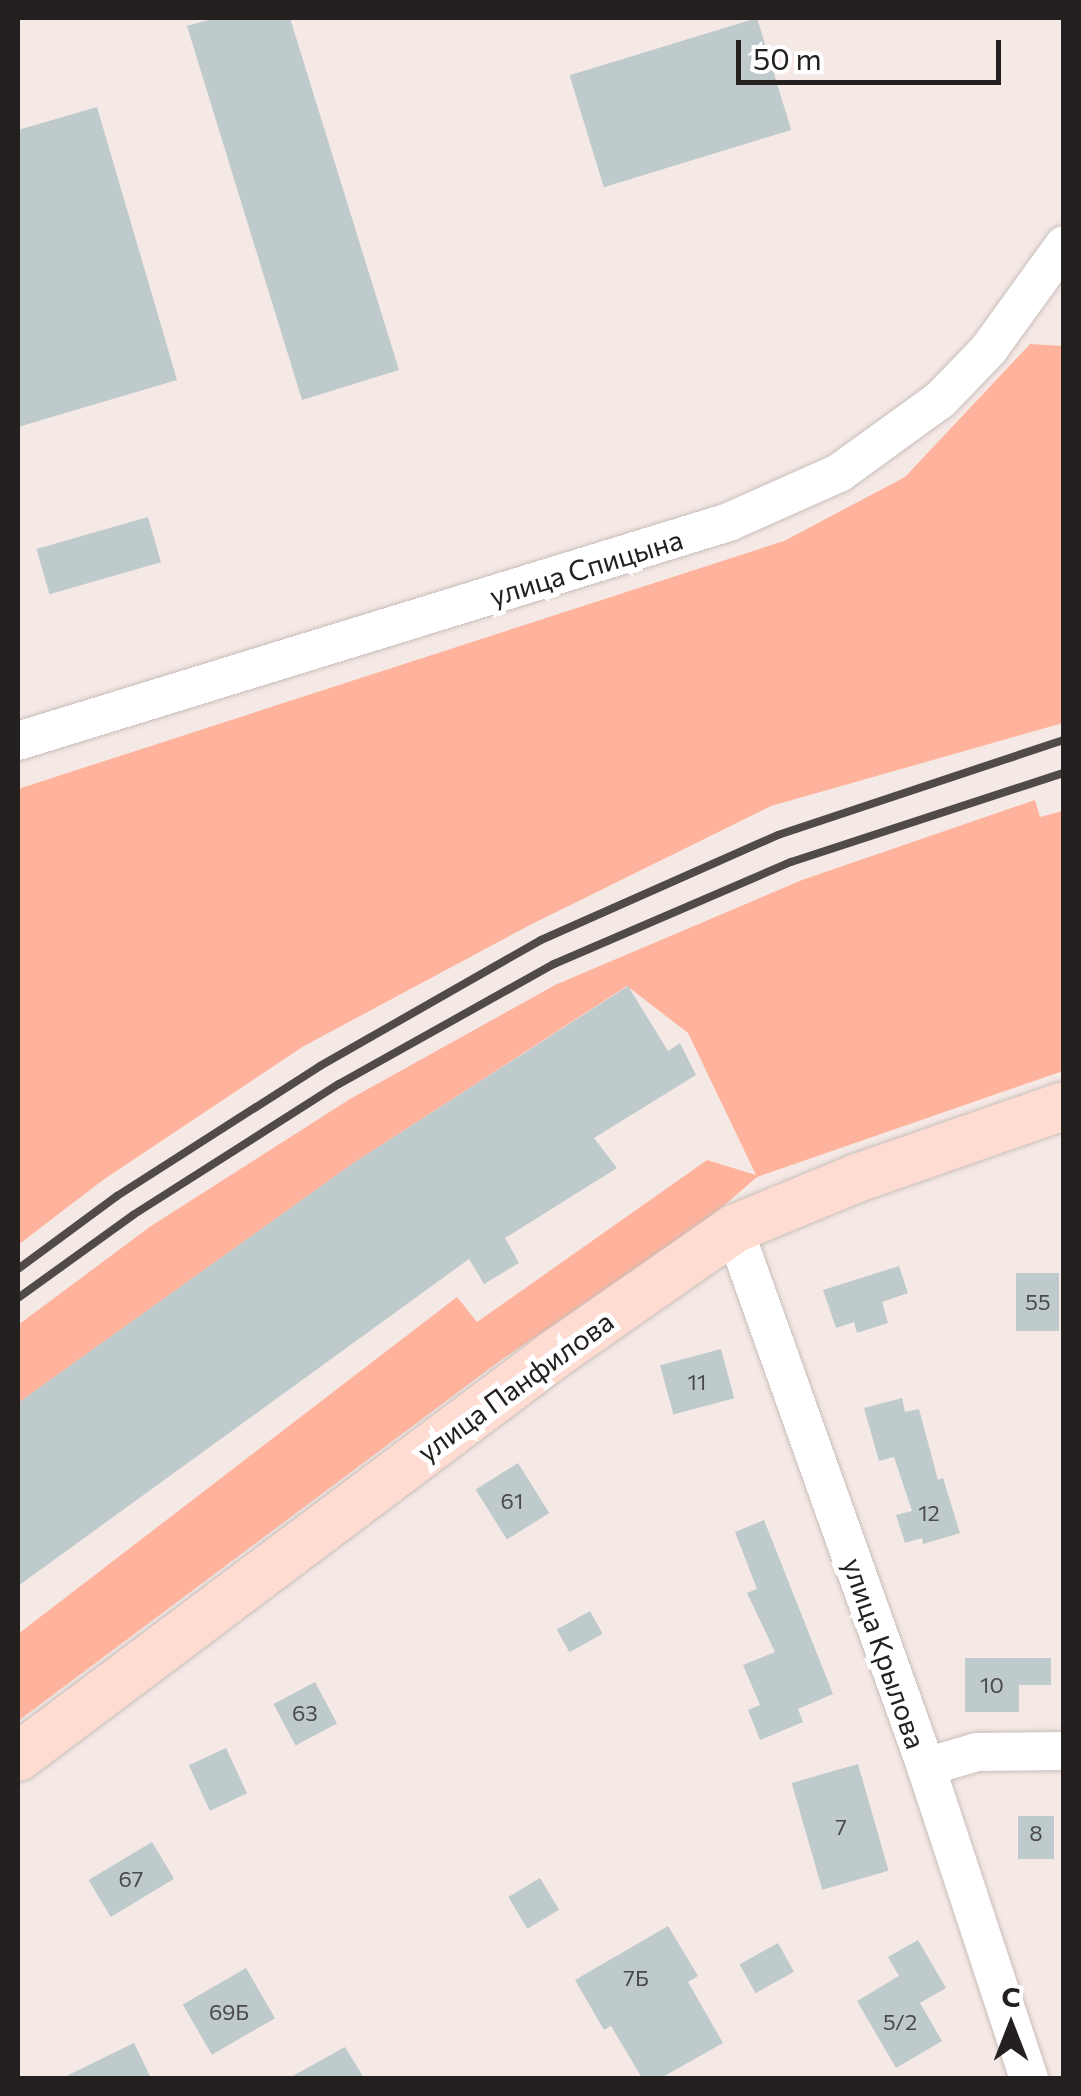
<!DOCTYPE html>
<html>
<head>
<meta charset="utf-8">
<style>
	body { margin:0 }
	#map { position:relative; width:1081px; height:2096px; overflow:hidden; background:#f5e9e6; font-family:Commissioner,sans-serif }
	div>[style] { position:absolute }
	.green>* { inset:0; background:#ffb39c }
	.building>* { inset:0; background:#bfcacc; transform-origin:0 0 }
	.roads { filter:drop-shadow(0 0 2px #c8beba) drop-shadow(0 0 2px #c8beba) }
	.minor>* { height:38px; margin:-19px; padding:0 19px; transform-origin:19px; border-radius:19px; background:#fff }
	.major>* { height:48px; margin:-24px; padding:0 24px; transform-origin:24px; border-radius:24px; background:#fedcd1 }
	.rail>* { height:8px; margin:-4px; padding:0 4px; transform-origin:4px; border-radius:4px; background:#504a49 }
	span { translate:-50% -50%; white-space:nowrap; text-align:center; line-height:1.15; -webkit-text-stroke:10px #fff; paint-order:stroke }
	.number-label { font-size:22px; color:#4b4a4a }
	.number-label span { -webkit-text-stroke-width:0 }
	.street-label { font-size:28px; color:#24201f }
	.frame { position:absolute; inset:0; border:20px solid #24201f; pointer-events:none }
	.north { position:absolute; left:961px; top:1976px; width:100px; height:100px; -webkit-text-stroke:8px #fff; paint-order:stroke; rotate:0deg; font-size:28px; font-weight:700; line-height:40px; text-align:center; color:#24201f }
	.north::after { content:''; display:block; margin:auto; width:35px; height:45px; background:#24201f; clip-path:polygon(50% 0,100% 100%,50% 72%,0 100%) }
	.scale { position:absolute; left:736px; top:40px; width:265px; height:45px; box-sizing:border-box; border:5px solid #24201f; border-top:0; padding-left:12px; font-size:30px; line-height:35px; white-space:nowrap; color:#24201f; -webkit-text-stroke:8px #fff; paint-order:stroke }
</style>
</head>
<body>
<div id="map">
	<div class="green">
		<i style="clip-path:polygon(1030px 344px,1063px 346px,1063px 723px,771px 806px,528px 926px,304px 1046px,103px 1180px,18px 1245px,18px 789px,784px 541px,905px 477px)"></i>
		<i style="clip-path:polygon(1035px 800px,1040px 817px,1063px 811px,1063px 1071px,757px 1177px,706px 1221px,497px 1363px,18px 1721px,18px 1634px,457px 1297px,477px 1322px,707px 1160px,756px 1175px,688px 1033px,627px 986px,352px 1164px,18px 1403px,18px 1325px,151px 1226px,350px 1099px,555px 985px,802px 880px)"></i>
	</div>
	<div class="building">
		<i style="clip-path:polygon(216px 18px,290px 18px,399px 370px,302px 400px,187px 26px)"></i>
		<i style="left:757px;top:18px;width:117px;height:196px;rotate:73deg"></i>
		<i style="clip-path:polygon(97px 107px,177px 380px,18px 427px,18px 130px)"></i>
		<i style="left:148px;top:517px;width:47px;height:116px;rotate:74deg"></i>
		<i style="clip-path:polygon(628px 986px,668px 1051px,680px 1043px,696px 1075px,594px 1138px,617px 1168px,505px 1238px,519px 1263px,484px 1284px,469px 1259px,18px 1586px,18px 1403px,352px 1164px)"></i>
		<i style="clip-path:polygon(899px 1266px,908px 1293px,882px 1302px,888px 1323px,857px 1333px,854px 1322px,836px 1328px,823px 1290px)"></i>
		<i style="left:1059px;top:1273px;width:58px;height:43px;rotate:90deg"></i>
		<i style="left:721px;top:1349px;width:51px;height:63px;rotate:75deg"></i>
		<i style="clip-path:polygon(902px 1398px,905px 1412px,919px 1409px,938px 1480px,943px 1478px,960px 1533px,923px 1544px,922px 1538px,905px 1543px,896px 1515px,912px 1511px,894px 1457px,879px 1461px,864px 1408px)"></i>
		<i style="left:518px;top:1463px;width:59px;height:50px;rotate:58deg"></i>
		<i style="clip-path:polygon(764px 1520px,833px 1694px,798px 1709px,803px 1722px,760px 1740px,748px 1710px,760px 1705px,743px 1665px,775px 1652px,747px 1593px,757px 1589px,735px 1532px)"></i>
		<i style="left:590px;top:1611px;width:26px;height:38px;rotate:61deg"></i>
		<i style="clip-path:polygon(965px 1658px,1051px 1658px,1051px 1685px,1019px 1685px,1019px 1712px,965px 1712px)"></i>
		<i style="left:315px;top:1682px;width:47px;height:47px;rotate:62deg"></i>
		<i style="left:226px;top:1748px;width:50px;height:41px;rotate:65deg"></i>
		<i style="left:858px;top:1764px;width:111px;height:69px;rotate:74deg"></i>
		<i style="left:1018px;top:1816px;width:36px;height:43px"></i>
		<i style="left:152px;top:1842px;width:43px;height:74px;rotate:59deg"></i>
		<i style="left:540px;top:1878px;width:37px;height:37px;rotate:59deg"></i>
		<i style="clip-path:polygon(668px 1926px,698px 1976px,688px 1982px,723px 2043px,661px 2078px,642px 2078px,611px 2026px,604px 2030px,575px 1980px)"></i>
		<i style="clip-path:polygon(918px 1940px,946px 1988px,920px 2003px,942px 2041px,896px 2068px,857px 2001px,899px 1976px,888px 1957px)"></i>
		<i style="left:778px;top:1943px;width:33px;height:44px;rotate:61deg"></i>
		<i style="left:246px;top:1968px;width:58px;height:73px;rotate:60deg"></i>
		<i style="clip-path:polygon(134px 2043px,151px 2078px,62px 2078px)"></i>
		<i style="clip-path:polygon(345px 2047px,364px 2078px,289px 2078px)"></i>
	</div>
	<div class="roads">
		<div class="minor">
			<i style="left:18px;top:741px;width:744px;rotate:-17.12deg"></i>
			<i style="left:729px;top:522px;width:120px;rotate:-24deg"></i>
			<i style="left:839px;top:473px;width:125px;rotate:-35.9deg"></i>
			<i style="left:940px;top:400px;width:71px;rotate:-46.1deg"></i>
			<i style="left:989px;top:349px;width:128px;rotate:-54.2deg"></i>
			<i style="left:734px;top:1229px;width:571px;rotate:70.36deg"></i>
			<i style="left:926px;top:1767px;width:328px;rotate:71.7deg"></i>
			<i style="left:926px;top:1767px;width:53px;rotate:-16.4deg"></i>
			<i style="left:977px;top:1752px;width:87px;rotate:-0.7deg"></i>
		</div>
		<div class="major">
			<i style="left:18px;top:1757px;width:671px;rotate:-36.89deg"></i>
			<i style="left:555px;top:1354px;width:218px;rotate:-34.9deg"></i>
			<i style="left:734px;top:1229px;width:133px;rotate:-22.5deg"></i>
			<i style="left:857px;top:1178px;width:219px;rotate:-19.2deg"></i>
		</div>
	</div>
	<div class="rail">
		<i style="left:18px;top:1269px;width:123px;rotate:-36.4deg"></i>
		<i style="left:117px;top:1196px;width:241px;rotate:-32.6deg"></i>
		<i style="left:320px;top:1066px;width:254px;rotate:-29.7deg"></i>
		<i style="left:541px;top:940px;width:259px;rotate:-23.9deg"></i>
		<i style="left:778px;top:835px;width:301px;rotate:-18.4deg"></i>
		<i style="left:18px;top:1298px;width:142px;rotate:-35.8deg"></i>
		<i style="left:133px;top:1215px;width:244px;rotate:-32.5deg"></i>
		<i style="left:339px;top:1084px;width:246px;rotate:-29.2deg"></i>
		<i style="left:554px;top:964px;width:258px;rotate:-23.3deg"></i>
		<i style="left:791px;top:862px;width:287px;rotate:-18.1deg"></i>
	</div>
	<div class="number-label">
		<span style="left:1038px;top:1302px">55</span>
		<span style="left:697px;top:1382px">11</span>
		<span style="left:512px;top:1501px">61</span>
		<span style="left:929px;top:1513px">12</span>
		<span style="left:992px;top:1685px">10</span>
		<span style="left:305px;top:1713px">63</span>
		<span style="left:841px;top:1827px">7</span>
		<span style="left:1036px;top:1833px">8</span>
		<span style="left:131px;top:1879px">67</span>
		<span style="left:636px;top:1978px">7Б</span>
		<span style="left:229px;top:2012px">69Б</span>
		<span style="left:900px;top:2022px">5/2</span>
	</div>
	<div class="street-label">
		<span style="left:586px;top:567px;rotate:-17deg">улица Спицына</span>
		<span style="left:515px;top:1386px;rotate:-36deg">улица Панфилова</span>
		<span style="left:885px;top:1653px;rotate:71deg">улица Крылова</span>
	</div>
	<div class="frame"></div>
	<div class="north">С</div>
	<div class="scale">50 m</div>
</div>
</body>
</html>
